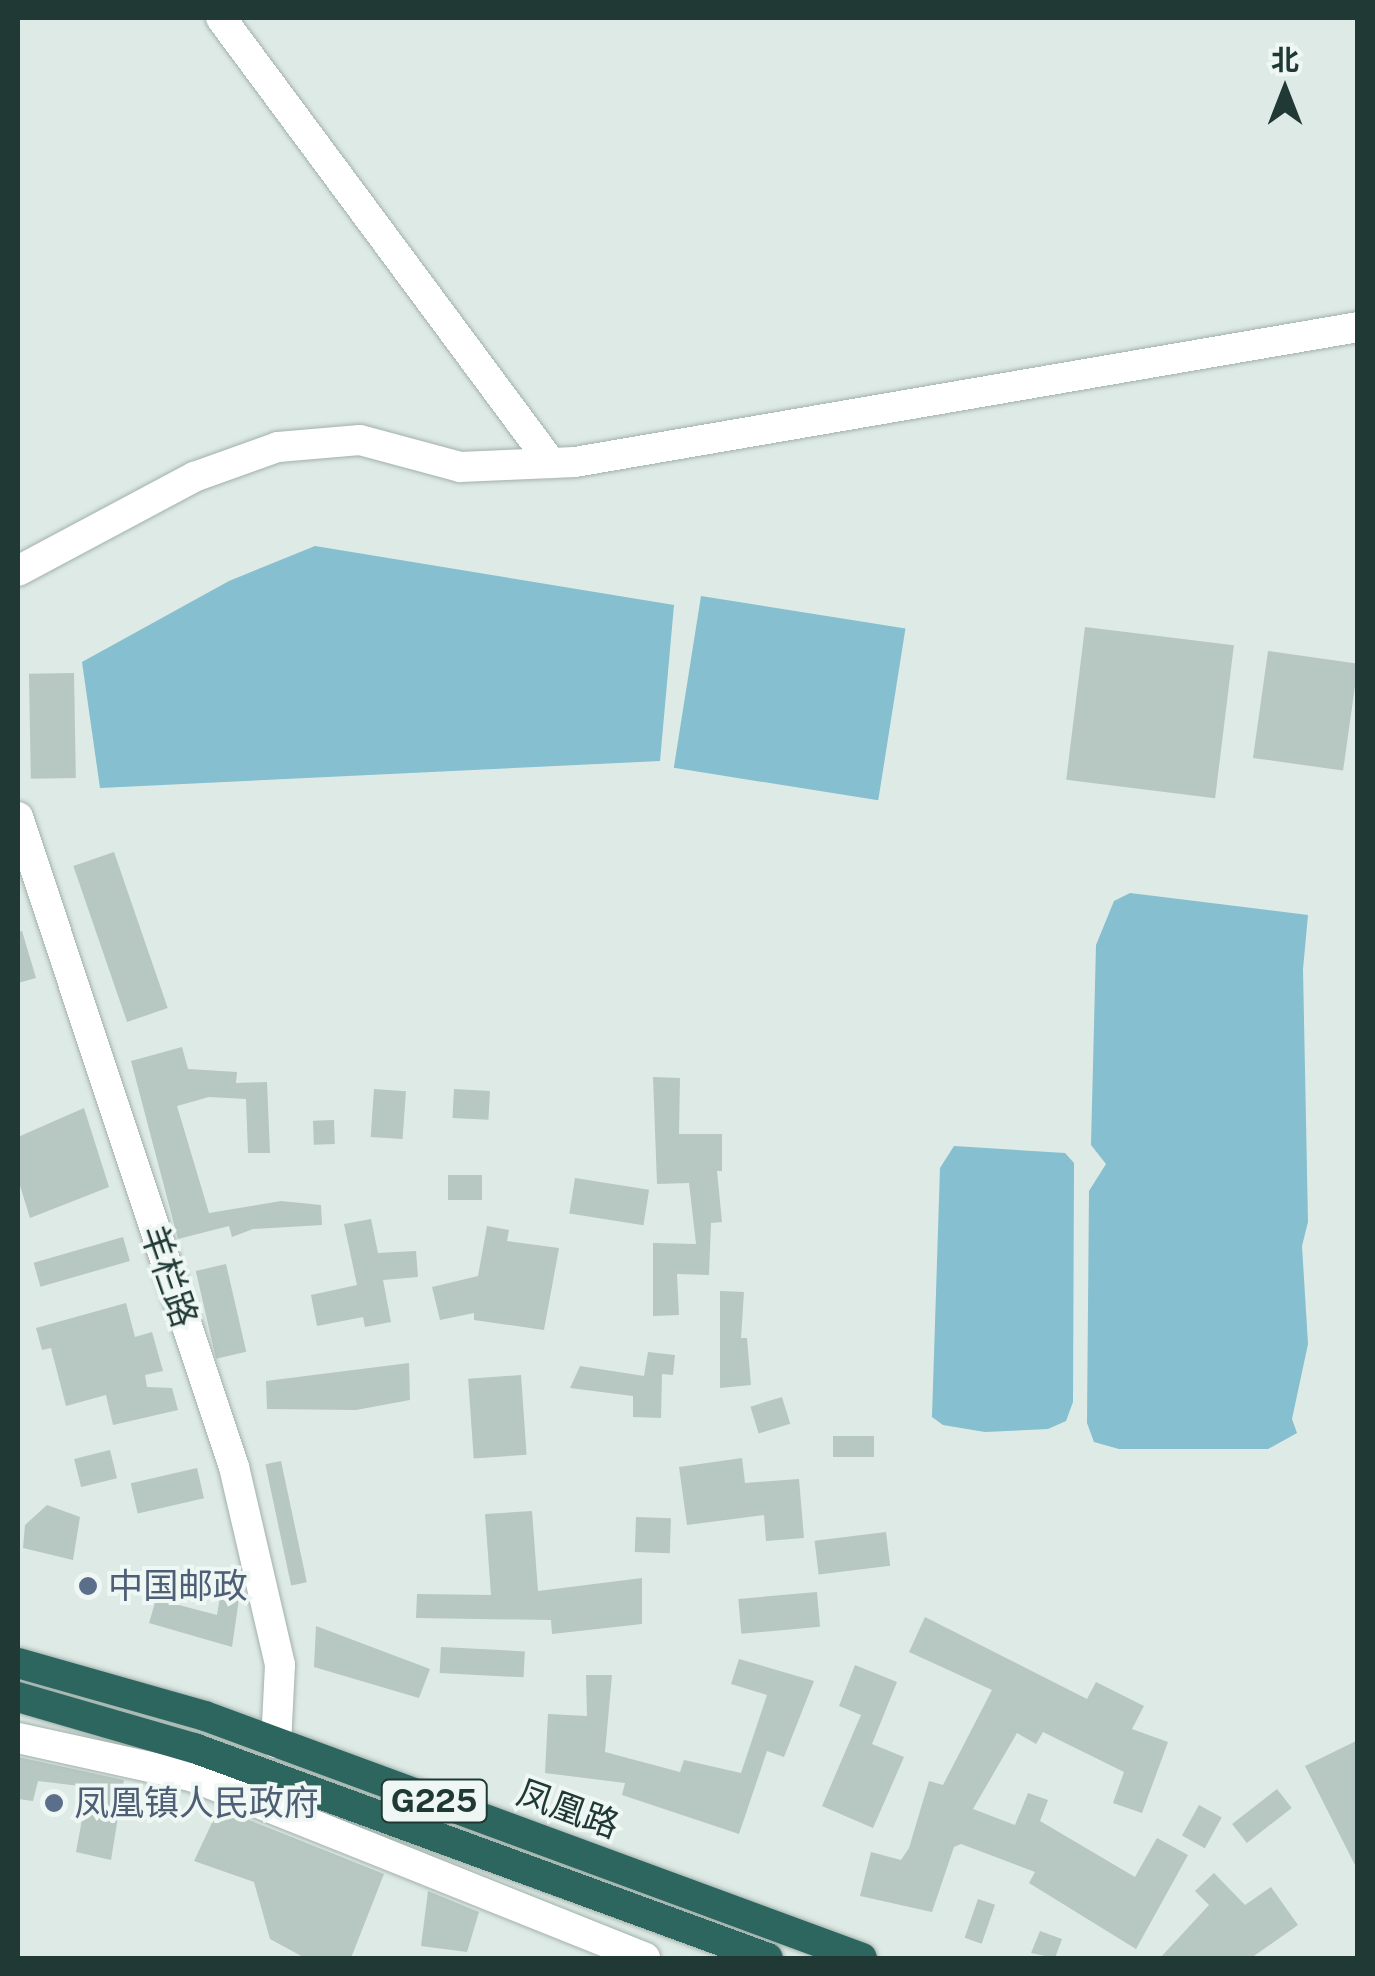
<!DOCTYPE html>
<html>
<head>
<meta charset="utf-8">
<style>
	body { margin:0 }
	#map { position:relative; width:1375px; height:1976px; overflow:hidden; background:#deeae5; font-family:"Public Sans","Noto Sans SC",sans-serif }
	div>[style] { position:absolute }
	.water>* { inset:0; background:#85bfd0; transform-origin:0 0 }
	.building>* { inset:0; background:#b7c7c2; transform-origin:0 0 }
	.roads { filter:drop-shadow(0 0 2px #a1b1ac) drop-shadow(0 0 2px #a1b1ac) }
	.minor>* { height:30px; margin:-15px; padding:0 15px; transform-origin:15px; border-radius:15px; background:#fff }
	.highway>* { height:30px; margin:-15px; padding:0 15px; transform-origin:15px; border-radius:15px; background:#2c665e }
	.dots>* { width:28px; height:28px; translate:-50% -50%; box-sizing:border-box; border:5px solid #eef7f3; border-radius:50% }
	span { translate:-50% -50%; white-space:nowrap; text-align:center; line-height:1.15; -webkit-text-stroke:8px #eef7f3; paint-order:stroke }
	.shield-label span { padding:2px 8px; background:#eef7f3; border:2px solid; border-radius:8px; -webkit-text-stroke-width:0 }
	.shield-label { font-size:32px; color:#203934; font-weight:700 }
	.street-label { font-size:35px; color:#203934 }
	.service-label { font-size:35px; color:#4e5e75 }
	.left { translate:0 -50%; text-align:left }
	.frame { position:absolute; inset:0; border:20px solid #203934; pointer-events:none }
	.north { position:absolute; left:1235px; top:40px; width:100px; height:100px; -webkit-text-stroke:8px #eef7f3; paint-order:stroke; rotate:0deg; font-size:28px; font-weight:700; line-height:40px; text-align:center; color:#203934 }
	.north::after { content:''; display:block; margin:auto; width:35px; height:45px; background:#203934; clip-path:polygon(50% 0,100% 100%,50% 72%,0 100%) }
</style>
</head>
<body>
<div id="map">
	<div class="water">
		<i style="clip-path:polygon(315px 546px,674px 605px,660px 761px,100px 788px,82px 662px,229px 581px)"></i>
		<i style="left:701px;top:596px;width:207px;height:174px;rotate:9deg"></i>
		<i style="clip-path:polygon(1130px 893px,1308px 915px,1303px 969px,1308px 1222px,1302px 1246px,1308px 1344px,1292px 1419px,1297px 1433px,1268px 1449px,1119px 1449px,1094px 1442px,1087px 1423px,1089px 1191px,1106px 1164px,1091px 1145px,1096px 945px,1114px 901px)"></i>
		<i style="clip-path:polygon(954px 1146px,1065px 1153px,1074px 1163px,1073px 1402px,1066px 1421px,1048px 1429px,985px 1432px,943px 1425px,932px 1417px,940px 1168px)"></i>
	</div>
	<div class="building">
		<i style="left:1085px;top:627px;width:150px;height:154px;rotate:7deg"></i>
		<i style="left:1268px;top:651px;width:91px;height:108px;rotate:8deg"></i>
		<i style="left:74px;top:673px;width:105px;height:45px;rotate:89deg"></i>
		<i style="left:114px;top:852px;width:165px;height:43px;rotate:71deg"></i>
		<i style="clip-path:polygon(22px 931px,36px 978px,18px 983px,18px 932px)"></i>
		<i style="clip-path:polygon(182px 1047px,188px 1069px,237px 1072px,236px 1083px,267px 1082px,270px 1153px,248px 1153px,246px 1099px,209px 1097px,177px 1106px,209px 1213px,281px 1201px,321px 1205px,322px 1225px,253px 1229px,232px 1237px,229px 1226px,178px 1239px,131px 1061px)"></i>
		<i style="clip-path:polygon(653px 1077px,680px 1078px,679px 1134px,722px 1134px,722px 1171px,717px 1171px,722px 1222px,711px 1223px,709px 1275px,677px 1274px,679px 1315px,653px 1316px,653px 1243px,696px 1244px,689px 1183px,657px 1184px)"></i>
		<i style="left:374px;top:1089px;width:32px;height:48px;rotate:4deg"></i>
		<i style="left:454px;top:1089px;width:36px;height:29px;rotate:3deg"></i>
		<i style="clip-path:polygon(84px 1108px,109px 1187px,30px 1218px,18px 1179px,18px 1137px)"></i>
		<i style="left:334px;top:1120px;width:24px;height:21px;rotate:88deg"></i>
		<i style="left:448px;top:1175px;width:34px;height:25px"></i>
		<i style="left:575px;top:1178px;width:75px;height:36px;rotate:9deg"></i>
		<i style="clip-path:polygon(371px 1219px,378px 1253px,416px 1251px,418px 1277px,383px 1280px,391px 1322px,365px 1327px,363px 1317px,317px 1326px,311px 1295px,357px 1285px,344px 1224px)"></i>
		<i style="clip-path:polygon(487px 1226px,509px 1230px,507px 1241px,559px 1248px,544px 1330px,474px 1320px,474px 1313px,440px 1320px,432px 1287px,478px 1276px)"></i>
		<i style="left:123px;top:1237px;width:25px;height:93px;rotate:74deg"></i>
		<i style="left:226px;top:1264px;width:90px;height:31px;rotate:77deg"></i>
		<i style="clip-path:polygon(720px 1291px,744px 1292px,741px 1338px,747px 1338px,751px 1385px,720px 1388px)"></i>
		<i style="clip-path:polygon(126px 1303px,135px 1337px,152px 1332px,163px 1371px,145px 1375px,147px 1387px,172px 1388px,178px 1410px,113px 1425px,106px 1395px,66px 1406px,51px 1348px,42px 1350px,36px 1328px)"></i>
		<i style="clip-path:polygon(648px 1352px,675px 1355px,673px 1375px,662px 1374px,661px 1418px,633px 1417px,633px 1396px,570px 1388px,580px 1366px,644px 1376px)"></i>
		<i style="clip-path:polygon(409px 1363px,410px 1400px,356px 1410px,267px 1409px,266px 1381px)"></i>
		<i style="left:521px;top:1375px;width:80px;height:53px;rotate:86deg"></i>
		<i style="left:782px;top:1397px;width:28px;height:33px;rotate:73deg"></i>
		<i style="left:833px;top:1436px;width:41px;height:21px"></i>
		<i style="left:110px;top:1450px;width:29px;height:37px;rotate:76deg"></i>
		<i style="clip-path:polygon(742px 1458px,745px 1483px,799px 1479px,804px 1538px,766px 1541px,764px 1515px,687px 1525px,679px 1467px)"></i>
		<i style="left:281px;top:1461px;width:124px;height:16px;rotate:78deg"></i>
		<i style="left:197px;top:1468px;width:31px;height:68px;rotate:77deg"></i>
		<i style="clip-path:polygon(47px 1505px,80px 1517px,73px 1560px,23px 1548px,25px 1525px)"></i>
		<i style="clip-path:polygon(532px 1511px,538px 1591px,642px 1578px,642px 1624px,552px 1634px,551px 1620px,416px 1618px,417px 1594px,491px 1595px,485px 1514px)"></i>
		<i style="left:636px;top:1517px;width:35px;height:35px;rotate:2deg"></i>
		<i style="left:886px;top:1532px;width:34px;height:72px;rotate:83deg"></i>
		<i style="left:817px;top:1592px;width:35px;height:79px;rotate:85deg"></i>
		<i style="clip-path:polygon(220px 1596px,239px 1599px,232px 1647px,149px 1623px,156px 1599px,217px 1615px)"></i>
		<i style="clip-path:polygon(925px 1617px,1087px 1699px,1096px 1682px,1144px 1706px,1132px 1729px,1168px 1742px,1142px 1813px,1113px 1803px,1124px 1772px,1043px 1732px,1036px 1744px,1017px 1733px,973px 1809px,1015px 1825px,1028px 1793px,1048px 1800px,1040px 1821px,1135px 1877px,1157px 1838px,1188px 1855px,1136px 1949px,1029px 1883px,1035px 1872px,961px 1844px,954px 1847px,932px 1912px,860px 1896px,871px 1852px,901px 1860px,909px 1848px,929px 1781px,943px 1785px,992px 1690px,909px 1652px)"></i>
		<i style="clip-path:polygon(316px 1626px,430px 1669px,419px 1698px,314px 1667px)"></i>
		<i style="left:441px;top:1647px;width:84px;height:26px;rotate:3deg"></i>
		<i style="clip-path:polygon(739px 1659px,814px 1681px,784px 1757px,767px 1751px,739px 1834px,622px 1795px,625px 1783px,545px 1773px,548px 1714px,587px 1716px,586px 1675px,612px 1675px,605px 1752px,680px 1772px,684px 1760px,741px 1773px,767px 1695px,731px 1684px)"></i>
		<i style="clip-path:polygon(855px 1665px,897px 1682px,872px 1744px,904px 1757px,873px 1828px,822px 1806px,861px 1715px,839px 1706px)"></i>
		<i style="clip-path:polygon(1358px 1740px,1358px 1871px,1305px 1766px)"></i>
		<i style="clip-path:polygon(18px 1757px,124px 1780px,111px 1860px,76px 1852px,88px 1787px,38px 1781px,33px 1801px,18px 1799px)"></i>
		<i style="left:1277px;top:1789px;width:24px;height:57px;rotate:52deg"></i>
		<i style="left:1199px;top:1805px;width:26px;height:35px;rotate:29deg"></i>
		<i style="clip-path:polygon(219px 1808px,384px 1874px,351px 1958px,305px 1958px,270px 1939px,254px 1882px,194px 1861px)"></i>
		<i style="clip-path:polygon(1214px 1873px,1245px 1905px,1271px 1887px,1298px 1925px,1251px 1958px,1160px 1958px,1209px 1905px,1195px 1891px)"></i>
		<i style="clip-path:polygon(428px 1891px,479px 1912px,467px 1952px,421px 1946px)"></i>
		<i style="left:978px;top:1899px;width:18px;height:41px;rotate:19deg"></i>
		<i style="clip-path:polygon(1040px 1931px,1062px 1939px,1055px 1958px,1031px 1953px)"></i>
	</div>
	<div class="roads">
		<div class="minor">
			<i style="left:221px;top:18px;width:554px;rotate:53.44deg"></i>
			<i style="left:18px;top:571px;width:200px;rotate:-28.1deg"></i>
			<i style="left:194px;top:477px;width:89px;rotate:-19.7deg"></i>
			<i style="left:278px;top:447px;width:82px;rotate:-4.9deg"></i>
			<i style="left:360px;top:440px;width:104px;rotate:15.1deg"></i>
			<i style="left:460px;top:467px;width:115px;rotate:-2.5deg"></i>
			<i style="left:575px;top:462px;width:795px;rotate:-9.78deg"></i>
			<i style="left:18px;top:817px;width:685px;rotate:71.62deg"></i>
			<i style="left:234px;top:1467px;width:203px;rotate:76.9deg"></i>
			<i style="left:280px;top:1665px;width:78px;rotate:92.9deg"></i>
			<i style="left:18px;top:1738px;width:177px;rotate:12.4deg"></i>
			<i style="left:191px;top:1776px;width:489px;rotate:21.8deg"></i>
		</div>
		<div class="highway">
			<i style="left:18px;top:1663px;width:194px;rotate:15.8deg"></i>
			<i style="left:205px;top:1716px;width:700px;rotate:20.22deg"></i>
			<i style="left:18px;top:1697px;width:183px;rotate:16.2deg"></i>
			<i style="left:194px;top:1748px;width:611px;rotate:20.1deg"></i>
		</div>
	</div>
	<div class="dots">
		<i style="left:88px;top:1586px;background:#5c6f8a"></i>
		<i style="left:54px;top:1803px;background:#5c6f8a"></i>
	</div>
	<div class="shield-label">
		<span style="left:434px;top:1801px">G225</span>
	</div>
	<div class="street-label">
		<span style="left:169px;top:1276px;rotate:71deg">羊栏路</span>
		<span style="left:568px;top:1809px;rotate:20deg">凤凰路</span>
	</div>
	<div class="service-label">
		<span class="left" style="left:108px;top:1586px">中国邮政</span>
		<span class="left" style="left:74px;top:1803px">凤凰镇人民政府</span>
	</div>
	<div class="frame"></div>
	<div class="north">北</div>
</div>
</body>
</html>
